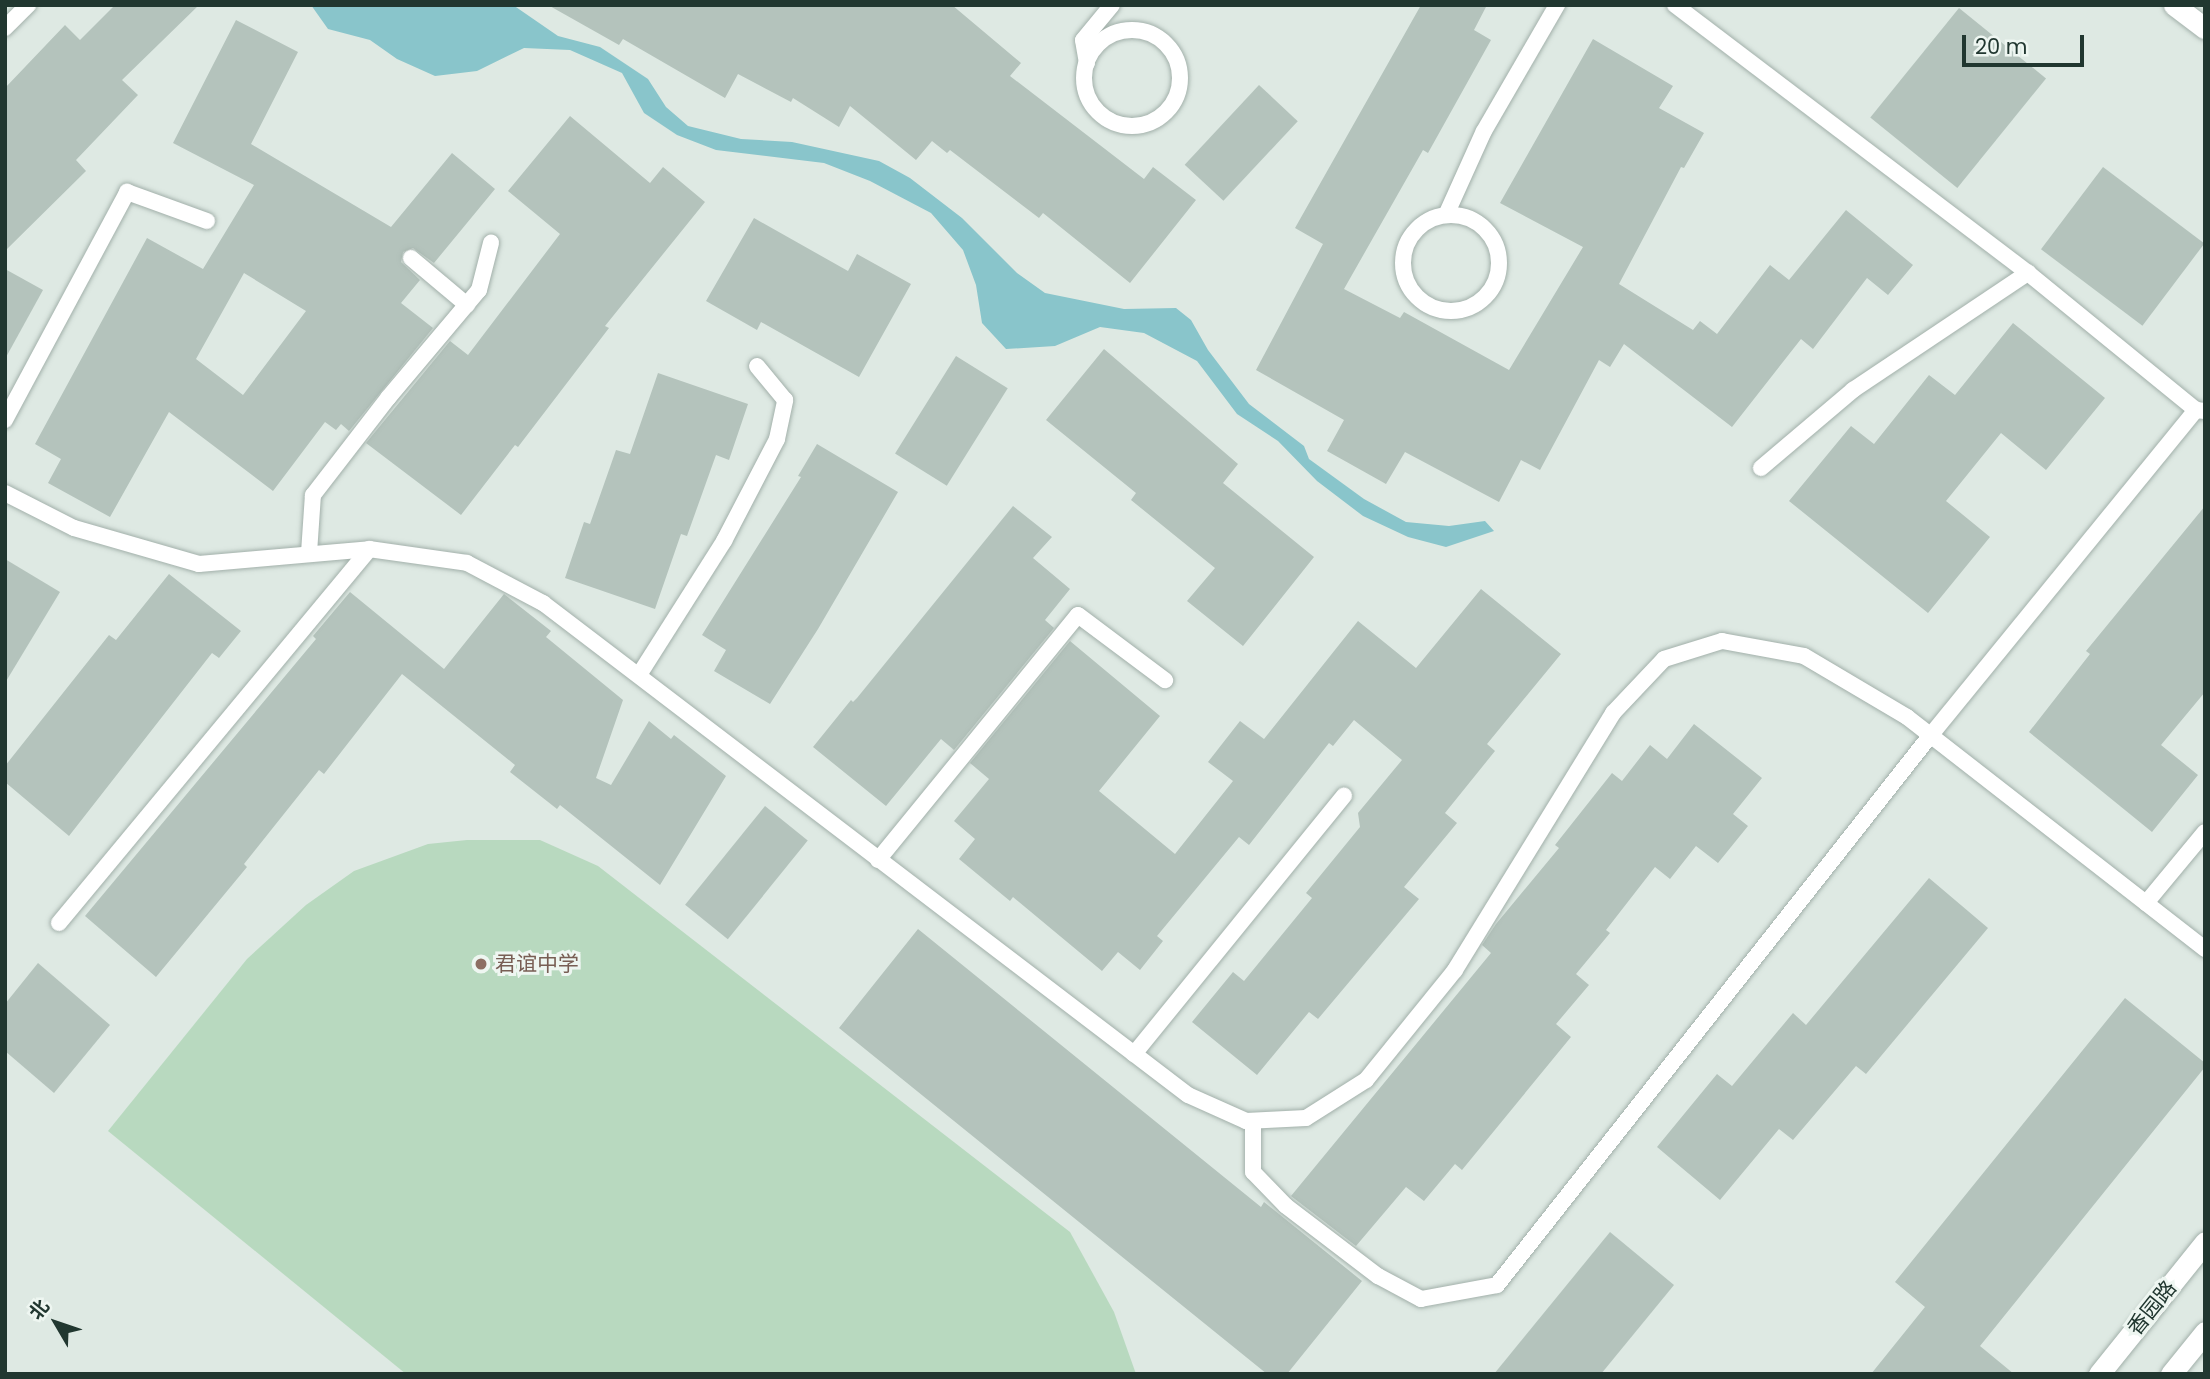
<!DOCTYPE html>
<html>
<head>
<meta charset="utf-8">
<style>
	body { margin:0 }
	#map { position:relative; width:2210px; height:1379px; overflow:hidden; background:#dee9e3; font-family:Poppins,"Noto Sans SC",sans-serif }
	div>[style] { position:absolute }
	.green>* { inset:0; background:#b8d9bf }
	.water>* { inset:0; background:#89c5cb }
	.building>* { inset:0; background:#b4c3bc; transform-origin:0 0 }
	.roads { filter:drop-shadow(0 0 2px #a2b0aa) drop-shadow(0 0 2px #a2b0aa) }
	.service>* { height:16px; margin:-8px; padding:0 8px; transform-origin:8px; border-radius:8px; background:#fff }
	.service>.ring { margin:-8px; padding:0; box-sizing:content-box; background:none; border:16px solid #fff; border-radius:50% }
	.tertiary>* { height:21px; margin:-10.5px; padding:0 10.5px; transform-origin:10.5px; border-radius:10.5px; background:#fff }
	.dots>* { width:19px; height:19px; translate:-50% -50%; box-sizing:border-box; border:4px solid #eef6f1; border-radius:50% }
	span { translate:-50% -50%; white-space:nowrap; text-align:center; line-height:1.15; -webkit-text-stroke:6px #eef6f1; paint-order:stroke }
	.education-label { font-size:21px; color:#785e54 }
	.left { translate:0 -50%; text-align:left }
	.street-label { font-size:21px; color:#213730 }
	.frame { position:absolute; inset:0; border:7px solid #213730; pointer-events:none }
	.north { position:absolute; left:21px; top:1288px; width:70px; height:70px; -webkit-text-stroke:5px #eef6f1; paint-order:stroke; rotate:309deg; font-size:19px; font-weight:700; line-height:28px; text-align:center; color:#213730 }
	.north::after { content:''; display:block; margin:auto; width:24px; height:32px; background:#213730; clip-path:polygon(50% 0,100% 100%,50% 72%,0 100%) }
	.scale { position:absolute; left:1962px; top:35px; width:122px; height:32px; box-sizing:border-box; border:4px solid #213730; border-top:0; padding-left:9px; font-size:21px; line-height:24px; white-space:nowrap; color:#213730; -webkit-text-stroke:5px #eef6f1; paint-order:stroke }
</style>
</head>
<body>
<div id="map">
	<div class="green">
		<i style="clip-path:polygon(467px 840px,540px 840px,598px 866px,1070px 1232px,1114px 1312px,1136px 1374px,406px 1374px,108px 1131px,247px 959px,306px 905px,354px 871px,428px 844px)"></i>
	</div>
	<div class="water">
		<i style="clip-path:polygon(311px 5px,513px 5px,558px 36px,600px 47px,648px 79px,666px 107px,688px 126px,741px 139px,792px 142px,879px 161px,910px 178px,962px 218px,1017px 273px,1045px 293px,1124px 309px,1176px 308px,1191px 320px,1208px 350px,1249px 404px,1304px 446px,1309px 459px,1364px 499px,1406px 522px,1449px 526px,1485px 521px,1494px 531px,1446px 547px,1408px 537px,1363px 516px,1317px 481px,1278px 441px,1237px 414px,1197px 361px,1144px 333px,1100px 327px,1055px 346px,1006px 349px,982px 323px,976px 285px,963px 250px,931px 213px,870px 181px,824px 163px,716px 150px,677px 135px,644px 113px,622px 73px,570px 50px,524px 48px,477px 71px,435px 76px,397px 59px,370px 40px,328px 29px)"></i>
	</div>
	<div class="building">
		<i style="clip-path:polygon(115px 5px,199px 5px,122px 80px,138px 95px,76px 160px,86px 171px,5px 251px,5px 88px,65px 25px,80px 40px)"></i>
		<i style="clip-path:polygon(548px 5px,952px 5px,1021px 63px,1010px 76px,1144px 179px,1153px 167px,1196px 200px,1130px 283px,1043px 213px,1039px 218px,950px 150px,947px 153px,932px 141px,916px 160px,850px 106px,839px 127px,793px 98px,791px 102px,738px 74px,725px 98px,623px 39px,619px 45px)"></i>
		<i style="clip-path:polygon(1421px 5px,1487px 5px,1474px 30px,1491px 40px,1428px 153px,1423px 150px,1344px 289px,1400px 318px,1404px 312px,1509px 370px,1583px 247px,1500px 203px,1593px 39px,1673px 86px,1659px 108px,1704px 133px,1684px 168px,1681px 167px,1619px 284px,1693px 330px,1700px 321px,1717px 334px,1770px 265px,1789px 280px,1846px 210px,1913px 265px,1888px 295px,1867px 278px,1813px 349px,1801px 339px,1732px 427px,1624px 344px,1610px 367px,1599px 360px,1540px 470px,1521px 460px,1499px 502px,1405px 452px,1386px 484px,1327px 451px,1344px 420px,1256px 370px,1323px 244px,1295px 228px)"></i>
		<i style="left:1959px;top:8px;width:112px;height:141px;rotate:39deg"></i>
		<i style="clip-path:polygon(evenodd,236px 20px,298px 52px,251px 144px,391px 227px,452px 153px,495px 189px,434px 263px,413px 248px,403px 252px,401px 262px,420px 280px,401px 303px,433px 328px,349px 431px,341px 424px,336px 430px,325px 422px,273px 491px,169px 412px,110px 517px,48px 483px,61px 459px,35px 444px,147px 238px,203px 269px,254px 185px,173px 143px,236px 20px,244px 273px,306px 311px,243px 395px,196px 359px,244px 273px)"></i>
		<i style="left:1259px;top:85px;width:53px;height:109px;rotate:43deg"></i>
		<i style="clip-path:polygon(570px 116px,650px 183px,663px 167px,705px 202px,605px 326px,609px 328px,518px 447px,515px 445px,461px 515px,366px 443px,450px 341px,468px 355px,560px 234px,508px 191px)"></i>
		<i style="left:2103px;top:167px;width:127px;height:103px;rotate:37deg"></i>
		<i style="clip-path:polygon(754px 218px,848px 271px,857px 254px,911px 284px,859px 377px,761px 322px,757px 330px,706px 301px)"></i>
		<i style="clip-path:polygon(5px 269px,43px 290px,5px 359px)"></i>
		<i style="clip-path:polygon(2013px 323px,2105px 398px,2046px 470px,2001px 433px,1946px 501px,1990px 537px,1928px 613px,1789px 501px,1851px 426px,1874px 444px,1929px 375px,1955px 395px)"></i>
		<i style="clip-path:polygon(1104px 349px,1238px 464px,1223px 483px,1314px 557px,1243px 646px,1187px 601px,1215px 568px,1131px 500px,1136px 493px,1046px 420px)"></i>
		<i style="left:956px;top:356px;width:61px;height:115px;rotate:32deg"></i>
		<i style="clip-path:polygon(658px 373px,748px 404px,729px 460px,716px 455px,687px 536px,681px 534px,655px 609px,565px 578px,584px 522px,590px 524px,616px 450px,630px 454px)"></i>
		<i style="clip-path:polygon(817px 444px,898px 492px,818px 629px,770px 704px,714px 671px,726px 650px,702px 635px,801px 477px,798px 476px)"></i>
		<i style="clip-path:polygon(1013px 506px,1052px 537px,1033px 558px,1070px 589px,1045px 620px,1054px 628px,954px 750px,941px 739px,886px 806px,813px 747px,851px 700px,853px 702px,857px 698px)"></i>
		<i style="clip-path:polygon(2205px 506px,2205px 692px,2161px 745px,2198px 775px,2152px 832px,2029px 732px,2090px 654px,2086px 651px)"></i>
		<i style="clip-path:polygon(5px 559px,60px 592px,5px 683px)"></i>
		<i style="clip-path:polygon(169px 574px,241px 631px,219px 658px,212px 653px,69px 836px,5px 782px,5px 766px,109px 635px,116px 640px)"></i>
		<i style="clip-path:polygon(1481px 589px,1561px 654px,1487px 744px,1495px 751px,1445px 813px,1457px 823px,1404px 887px,1419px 899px,1318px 1019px,1309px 1012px,1257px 1075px,1192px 1022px,1233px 972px,1244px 981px,1312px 898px,1306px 893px,1360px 827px,1358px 813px,1402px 760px,1354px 720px,1333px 746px,1329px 743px,1249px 845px,1239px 837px,1157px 936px,1163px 941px,1140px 970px,1118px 952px,1102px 971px,1013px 897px,1010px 901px,959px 859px,975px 839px,954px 821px,989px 779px,970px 763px,1070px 641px,1160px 716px,1099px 791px,1175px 854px,1233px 781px,1208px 762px,1240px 721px,1264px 739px,1358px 621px,1416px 668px)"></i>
		<i style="clip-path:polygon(350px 592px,444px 669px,504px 594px,551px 631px,546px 637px,623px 700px,596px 778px,611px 785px,649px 721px,671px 739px,674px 735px,726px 776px,660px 885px,560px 805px,557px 809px,510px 772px,515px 765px,402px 674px,324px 774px,319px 770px,244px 864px,247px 867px,156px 977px,85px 916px,316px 639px,313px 636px)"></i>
		<i style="clip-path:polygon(1694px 724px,1762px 778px,1733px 814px,1748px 826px,1718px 863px,1696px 846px,1670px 879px,1655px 867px,1606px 930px,1610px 933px,1576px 974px,1589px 985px,1556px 1024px,1571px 1037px,1462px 1170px,1455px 1164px,1424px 1201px,1406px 1187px,1356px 1246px,1291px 1196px,1491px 953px,1482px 945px,1496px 924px,1559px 848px,1555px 845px,1612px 773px,1622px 781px,1650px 745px,1667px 759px)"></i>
		<i style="left:765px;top:806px;width:55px;height:127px;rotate:39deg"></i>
		<i style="clip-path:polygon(1929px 878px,1988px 928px,1866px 1074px,1856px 1066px,1793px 1140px,1779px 1129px,1720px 1200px,1657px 1147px,1717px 1074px,1732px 1086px,1793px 1013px,1806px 1025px)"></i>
		<i style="clip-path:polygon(918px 929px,1261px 1207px,1264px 1202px,1362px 1281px,1287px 1374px,1267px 1374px,839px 1028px)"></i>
		<i style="clip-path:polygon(38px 963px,110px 1025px,54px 1093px,5px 1051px,5px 1004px)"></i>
		<i style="clip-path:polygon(2125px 998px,2205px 1063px,2205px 1067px,1980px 1346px,2014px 1374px,1871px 1374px,1925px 1307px,1895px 1282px)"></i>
		<i style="clip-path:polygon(1610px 1232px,1674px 1285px,1601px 1374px,1494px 1374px)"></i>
	</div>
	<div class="roads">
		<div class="service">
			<i style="left:1675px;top:5px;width:443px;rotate:37.2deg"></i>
			<i style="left:2028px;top:273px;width:217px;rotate:39.2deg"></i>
			<i style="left:2196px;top:410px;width:9px;rotate:6deg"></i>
			<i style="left:5px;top:28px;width:33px;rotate:-45deg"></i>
			<i class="ring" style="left:1084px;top:30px;width:80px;height:80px"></i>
			<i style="left:1087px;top:63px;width:23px;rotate:-100deg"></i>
			<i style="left:1083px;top:40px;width:45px;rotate:-50.4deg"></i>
			<i style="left:1446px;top:215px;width:92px;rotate:-65.7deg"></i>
			<i style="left:1484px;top:131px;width:146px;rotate:-59.9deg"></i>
			<i class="ring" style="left:1403px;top:215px;width:80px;height:80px"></i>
			<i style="left:411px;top:258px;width:73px;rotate:40deg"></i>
			<i style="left:5px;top:420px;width:259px;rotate:-61.8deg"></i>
			<i style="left:127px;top:192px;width:85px;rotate:19.9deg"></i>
			<i style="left:1761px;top:468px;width:121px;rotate:-40.3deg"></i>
			<i style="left:1853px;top:390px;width:211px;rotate:-33.8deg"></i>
			<i style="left:5px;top:493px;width:77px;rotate:26.9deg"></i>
			<i style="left:74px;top:528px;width:130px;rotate:16.1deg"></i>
			<i style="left:199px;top:564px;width:171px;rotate:-5deg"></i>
			<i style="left:369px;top:549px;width:99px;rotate:8.1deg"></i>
			<i style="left:467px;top:563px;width:86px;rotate:27.8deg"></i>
			<i style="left:543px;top:603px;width:811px;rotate:37.34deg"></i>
			<i style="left:1188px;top:1095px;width:64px;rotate:24.1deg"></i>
			<i style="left:1246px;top:1121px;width:60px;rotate:-2.9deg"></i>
			<i style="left:1306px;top:1118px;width:71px;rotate:-32.3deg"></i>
			<i style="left:1366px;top:1080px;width:141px;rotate:-51deg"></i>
			<i style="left:1455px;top:970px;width:302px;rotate:-58.4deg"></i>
			<i style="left:1613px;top:713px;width:74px;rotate:-46.6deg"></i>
			<i style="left:1664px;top:659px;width:61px;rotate:-17.2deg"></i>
			<i style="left:1722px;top:641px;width:83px;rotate:10.4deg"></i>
			<i style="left:1804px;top:656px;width:120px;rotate:30.6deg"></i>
			<i style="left:1907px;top:717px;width:378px;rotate:37.9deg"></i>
			<i style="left:309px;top:553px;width:58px;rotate:-86.1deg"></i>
			<i style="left:313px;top:495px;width:123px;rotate:-52.3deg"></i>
			<i style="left:388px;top:398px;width:141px;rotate:-49.9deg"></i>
			<i style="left:479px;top:290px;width:49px;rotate:-75.7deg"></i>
			<i style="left:639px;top:675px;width:159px;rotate:-57.6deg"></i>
			<i style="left:724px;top:541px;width:115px;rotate:-62.5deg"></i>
			<i style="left:777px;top:439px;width:40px;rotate:-78deg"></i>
			<i style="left:785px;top:400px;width:44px;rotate:-129.5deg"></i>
			<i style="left:878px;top:860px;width:316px;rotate:-50.8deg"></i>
			<i style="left:1078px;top:615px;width:109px;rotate:36.8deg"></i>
			<i style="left:2146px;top:903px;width:92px;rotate:-50.3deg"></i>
			<i style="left:59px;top:923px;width:486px;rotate:-50.3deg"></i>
			<i style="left:1134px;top:1054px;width:333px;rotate:-50.9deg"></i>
			<i style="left:1253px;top:1121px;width:51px;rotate:90deg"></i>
			<i style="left:1253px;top:1172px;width:47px;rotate:45.9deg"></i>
			<i style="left:1286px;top:1206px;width:116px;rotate:37.3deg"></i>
			<i style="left:1378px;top:1276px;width:49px;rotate:28.1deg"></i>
			<i style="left:1421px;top:1299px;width:77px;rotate:-10.4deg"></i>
			<i style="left:1497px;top:1285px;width:699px;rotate:-51.74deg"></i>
			<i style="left:1930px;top:736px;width:421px;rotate:-50.8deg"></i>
		</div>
		<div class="tertiary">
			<i style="left:2174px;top:5px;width:39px;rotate:37deg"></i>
			<i style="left:2099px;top:1374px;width:169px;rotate:-51.2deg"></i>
			<i style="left:2171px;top:1374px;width:54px;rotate:-51deg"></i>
		</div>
	</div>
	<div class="dots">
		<i style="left:481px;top:964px;background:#8d6e63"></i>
	</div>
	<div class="education-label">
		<span class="left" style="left:495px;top:964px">君谊中学</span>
	</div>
	<div class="street-label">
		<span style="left:2152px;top:1308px;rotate:-51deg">香园路</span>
	</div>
	<div class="frame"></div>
	<div class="north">北</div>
	<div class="scale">20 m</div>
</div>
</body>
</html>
